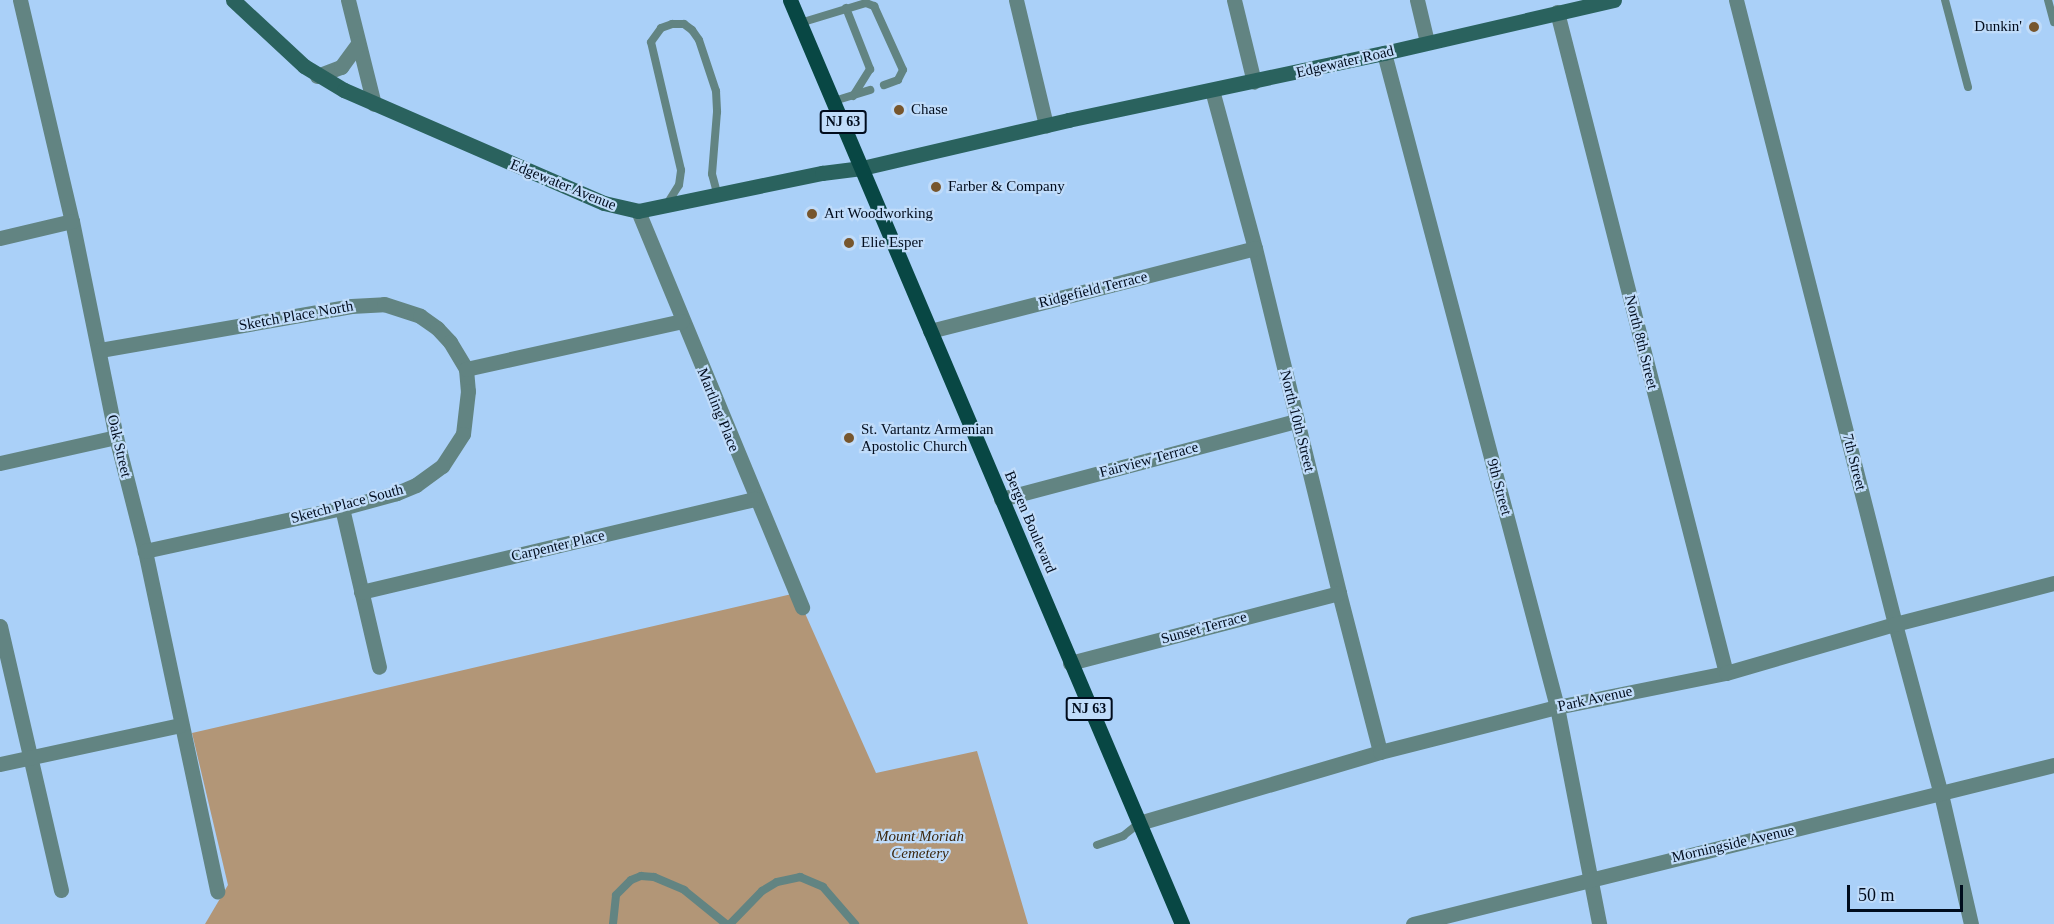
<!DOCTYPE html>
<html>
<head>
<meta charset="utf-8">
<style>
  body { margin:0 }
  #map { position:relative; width:2054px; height:924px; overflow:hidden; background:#aad0f8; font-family:Georgia,serif }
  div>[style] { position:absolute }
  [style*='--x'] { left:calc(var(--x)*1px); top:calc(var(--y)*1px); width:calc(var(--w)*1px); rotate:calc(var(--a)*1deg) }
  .green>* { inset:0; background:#b29677 }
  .lane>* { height:8px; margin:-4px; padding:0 4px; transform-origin:4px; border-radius:4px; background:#628482 }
  .street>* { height:15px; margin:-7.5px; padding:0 7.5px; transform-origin:7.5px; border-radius:7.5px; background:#628482 }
  .secondary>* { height:15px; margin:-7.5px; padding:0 7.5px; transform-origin:7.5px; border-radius:7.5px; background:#2a625e }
  .primary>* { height:15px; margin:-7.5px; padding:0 7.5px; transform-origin:7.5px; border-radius:7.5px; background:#084744 }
  .dots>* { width:16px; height:16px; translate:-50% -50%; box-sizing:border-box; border:3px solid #c0dcfa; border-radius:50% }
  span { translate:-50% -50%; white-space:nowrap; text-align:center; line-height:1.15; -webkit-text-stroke:4.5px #c0dcfa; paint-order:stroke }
  .shield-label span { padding:2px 4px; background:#c0dcfa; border:2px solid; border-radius:4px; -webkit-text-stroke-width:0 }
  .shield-label { font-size:14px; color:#000c1d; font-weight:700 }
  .poi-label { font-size:15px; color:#000c1d }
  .right { translate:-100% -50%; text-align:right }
  .left { translate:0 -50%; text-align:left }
  .street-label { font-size:15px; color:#000c1d }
  .park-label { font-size:15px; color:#3a260d; font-style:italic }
  .scale { position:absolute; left:1847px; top:885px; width:116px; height:27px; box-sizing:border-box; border:3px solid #000c1d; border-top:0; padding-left:8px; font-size:18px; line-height:21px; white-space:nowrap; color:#000c1d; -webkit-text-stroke:4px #c0dcfa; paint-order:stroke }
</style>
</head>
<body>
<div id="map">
  <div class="green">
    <div style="clip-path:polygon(796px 593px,876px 773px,977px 751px,1028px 924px,205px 924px,228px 885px,192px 733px)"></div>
  </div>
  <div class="lane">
    <div style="--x:1945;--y:0;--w:90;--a:75.2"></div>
    <div style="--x:2048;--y:0;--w:23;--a:75"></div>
    <div style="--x:846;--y:8;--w:66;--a:68.5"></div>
    <div style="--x:870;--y:69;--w:32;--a:122"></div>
    <div style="--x:800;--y:23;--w:69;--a:-16.9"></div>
    <div style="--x:866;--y:3;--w:9;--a:21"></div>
    <div style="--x:874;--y:6;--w:70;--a:65.6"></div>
    <div style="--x:903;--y:70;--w:11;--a:117"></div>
    <div style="--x:898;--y:80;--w:15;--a:160"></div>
    <div style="--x:834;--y:101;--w:38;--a:-17"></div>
    <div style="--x:667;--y:204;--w:22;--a:-58"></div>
    <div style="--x:679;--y:185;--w:15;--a:-82"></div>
    <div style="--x:681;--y:170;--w:131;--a:-103.2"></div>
    <div style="--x:651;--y:42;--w:17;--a:-54"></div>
    <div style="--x:661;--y:28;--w:12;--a:-20"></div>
    <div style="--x:672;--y:24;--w:12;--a:0"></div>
    <div style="--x:684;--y:24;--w:10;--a:37"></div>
    <div style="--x:692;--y:30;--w:12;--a:55"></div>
    <div style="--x:699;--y:40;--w:54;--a:71.6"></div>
    <div style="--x:716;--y:91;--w:21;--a:87"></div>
    <div style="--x:717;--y:112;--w:62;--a:94.6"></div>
    <div style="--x:712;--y:174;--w:23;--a:75"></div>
    <div style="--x:1097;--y:845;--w:28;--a:-19"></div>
    <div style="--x:1123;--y:836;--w:21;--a:-39"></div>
    <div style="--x:613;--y:924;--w:29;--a:-84"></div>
    <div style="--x:616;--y:895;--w:21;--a:-45"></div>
    <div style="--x:631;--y:880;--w:11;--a:-22"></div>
    <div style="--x:641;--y:876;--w:13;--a:4"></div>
    <div style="--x:654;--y:877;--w:33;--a:23"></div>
    <div style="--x:684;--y:890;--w:54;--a:39"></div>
    <div style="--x:730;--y:924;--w:46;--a:-45.9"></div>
    <div style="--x:762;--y:891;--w:17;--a:-31"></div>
    <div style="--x:777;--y:882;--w:24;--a:-12"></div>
    <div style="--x:800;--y:877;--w:25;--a:23"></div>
    <div style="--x:823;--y:887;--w:49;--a:49.1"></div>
  </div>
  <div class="street">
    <div style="--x:20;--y:0;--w:227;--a:76.8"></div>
    <div style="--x:72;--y:221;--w:220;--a:78.5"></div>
    <div style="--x:116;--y:437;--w:118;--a:75.7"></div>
    <div style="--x:145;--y:551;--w:348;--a:78"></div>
    <div style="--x:348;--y:0;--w:107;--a:76"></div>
    <div style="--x:1016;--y:0;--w:129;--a:76.5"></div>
    <div style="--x:1234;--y:0;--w:84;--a:76.3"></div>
    <div style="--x:1417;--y:0;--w:43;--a:76.6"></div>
    <div style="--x:1736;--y:0;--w:644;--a:75.7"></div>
    <div style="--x:1895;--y:624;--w:176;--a:74.9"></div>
    <div style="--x:1941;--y:794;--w:133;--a:77"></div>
    <div style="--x:1557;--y:12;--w:682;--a:75.66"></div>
    <div style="--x:1384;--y:53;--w:676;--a:75.18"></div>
    <div style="--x:1557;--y:707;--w:221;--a:79"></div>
    <div style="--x:317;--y:76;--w:26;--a:-21"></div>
    <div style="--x:341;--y:67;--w:29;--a:-54"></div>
    <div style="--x:1212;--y:90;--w:164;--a:74.8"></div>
    <div style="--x:1255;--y:248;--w:355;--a:76.3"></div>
    <div style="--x:1339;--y:593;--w:164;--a:75.5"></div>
    <div style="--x:638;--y:211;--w:429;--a:67.5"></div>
    <div style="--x:0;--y:238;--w:74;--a:-13.3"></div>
    <div style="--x:930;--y:331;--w:335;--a:-14.3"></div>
    <div style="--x:100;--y:350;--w:255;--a:-9.9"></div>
    <div style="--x:351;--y:306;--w:33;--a:-3"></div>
    <div style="--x:384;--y:304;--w:38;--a:18"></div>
    <div style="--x:420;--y:316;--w:21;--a:35"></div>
    <div style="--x:437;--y:328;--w:19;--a:47"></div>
    <div style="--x:450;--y:342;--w:31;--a:59"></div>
    <div style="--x:466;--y:369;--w:22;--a:85"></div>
    <div style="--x:468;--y:391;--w:43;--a:96.6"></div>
    <div style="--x:463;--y:434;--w:38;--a:123"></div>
    <div style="--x:442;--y:466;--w:32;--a:144"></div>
    <div style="--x:416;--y:485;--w:21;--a:157"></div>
    <div style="--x:397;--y:493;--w:57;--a:164.7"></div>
    <div style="--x:342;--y:508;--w:202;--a:167.7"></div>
    <div style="--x:466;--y:369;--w:221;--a:-12.5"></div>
    <div style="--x:0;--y:463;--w:119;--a:-12.6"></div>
    <div style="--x:1001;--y:499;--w:306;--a:-14.8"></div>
    <div style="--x:342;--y:508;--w:163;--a:76.9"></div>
    <div style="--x:361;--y:592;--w:405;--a:-13.3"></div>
    <div style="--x:0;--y:626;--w:271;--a:77"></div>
    <div style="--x:1070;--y:663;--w:278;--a:-14.6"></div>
    <div style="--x:0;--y:764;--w:184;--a:-12.2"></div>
    <div style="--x:1139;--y:823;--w:251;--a:-16.4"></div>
    <div style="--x:1380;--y:752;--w:183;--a:-14.3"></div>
    <div style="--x:1557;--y:707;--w:172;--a:-11.4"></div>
    <div style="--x:1726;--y:673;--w:176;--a:-16.2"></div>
    <div style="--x:1895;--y:624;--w:164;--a:-14.5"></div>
    <div style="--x:1413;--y:924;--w:660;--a:-13.93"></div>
  </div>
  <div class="secondary">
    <div style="--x:233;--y:0;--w:97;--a:42.9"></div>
    <div style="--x:304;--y:66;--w:47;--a:31"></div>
    <div style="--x:344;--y:90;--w:283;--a:23.5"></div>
    <div style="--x:604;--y:203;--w:35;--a:13"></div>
    <div style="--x:638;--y:211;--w:188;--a:-11.7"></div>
    <div style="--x:822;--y:173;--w:40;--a:-7.1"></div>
    <div style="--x:862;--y:168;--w:212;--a:-13.1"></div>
    <div style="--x:1068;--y:120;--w:323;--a:-12"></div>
    <div style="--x:1384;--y:53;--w:236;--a:-13"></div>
  </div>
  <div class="primary">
    <div style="--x:790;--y:0;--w:1004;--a:67.01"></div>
  </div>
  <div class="dots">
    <div style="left:2034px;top:27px;background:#77562d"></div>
    <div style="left:899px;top:110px;background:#77562d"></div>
    <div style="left:936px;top:187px;background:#77562d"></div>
    <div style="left:812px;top:214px;background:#77562d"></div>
    <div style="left:849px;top:243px;background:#77562d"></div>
    <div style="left:849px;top:438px;background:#77562d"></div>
  </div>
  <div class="shield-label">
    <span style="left:843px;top:122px">NJ 63</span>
    <span style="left:1089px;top:709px">NJ 63</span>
  </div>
  <div class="poi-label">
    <span class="right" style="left:2022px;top:27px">Dunkin'</span>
    <span class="left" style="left:911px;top:110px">Chase</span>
    <span class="left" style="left:948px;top:187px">Farber &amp; Company</span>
    <span class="left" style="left:824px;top:214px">Art Woodworking</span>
    <span class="left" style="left:861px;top:243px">Elie Esper</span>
    <span class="left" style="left:861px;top:438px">St. Vartantz Armenian<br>Apostolic Church</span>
  </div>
  <div class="street-label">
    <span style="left:1345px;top:62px;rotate:-13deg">Edgewater Road</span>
    <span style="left:563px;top:185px;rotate:22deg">Edgewater Avenue</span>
    <span style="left:1093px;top:290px;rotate:-14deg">Ridgefield Terrace</span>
    <span style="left:296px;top:316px;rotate:-10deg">Sketch Place North</span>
    <span style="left:1641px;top:342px;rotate:76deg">North 8th Street</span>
    <span style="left:718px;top:410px;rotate:68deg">Martling Place</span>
    <span style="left:1297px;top:421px;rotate:76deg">North 10th Street</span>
    <span style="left:119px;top:446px;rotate:77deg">Oak Street</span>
    <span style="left:1149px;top:460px;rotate:-15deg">Fairview Terrace</span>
    <span style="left:1854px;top:462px;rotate:76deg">7th Street</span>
    <span style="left:1499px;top:487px;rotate:75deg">9th Street</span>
    <span style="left:347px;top:504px;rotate:-15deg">Sketch Place South</span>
    <span style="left:1030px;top:522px;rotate:67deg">Bergen Boulevard</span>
    <span style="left:558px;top:546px;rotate:-13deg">Carpenter Place</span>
    <span style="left:1204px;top:628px;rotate:-15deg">Sunset Terrace</span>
    <span style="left:1595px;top:699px;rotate:-12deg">Park Avenue</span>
    <span style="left:1733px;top:844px;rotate:-13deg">Morningside Avenue</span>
  </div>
  <div class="park-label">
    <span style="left:920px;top:845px">Mount Moriah<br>Cemetery</span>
  </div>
  <div class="scale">50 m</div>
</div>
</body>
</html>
